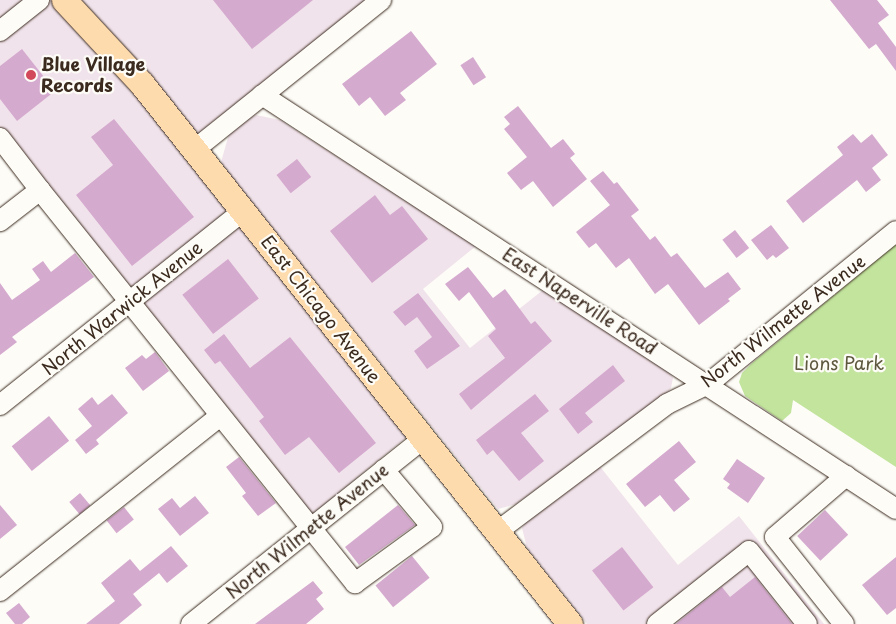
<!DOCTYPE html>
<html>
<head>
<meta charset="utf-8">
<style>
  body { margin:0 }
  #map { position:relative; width:896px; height:624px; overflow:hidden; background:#fdfcf7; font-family:"Playpen Sans",sans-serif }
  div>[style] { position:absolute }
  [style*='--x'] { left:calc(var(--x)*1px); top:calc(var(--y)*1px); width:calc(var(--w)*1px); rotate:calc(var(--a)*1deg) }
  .built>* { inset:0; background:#f1e3eb }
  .green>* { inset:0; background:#c2e49d }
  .building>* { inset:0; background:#d5aacf; transform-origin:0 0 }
  .roads { filter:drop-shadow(0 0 1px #3b2a1e) drop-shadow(0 0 1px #3b2a1e) }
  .minor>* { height:20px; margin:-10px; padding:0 10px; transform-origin:10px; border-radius:10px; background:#fdfcf7 }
  .major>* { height:25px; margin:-12.5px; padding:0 12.5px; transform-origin:12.5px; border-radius:12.5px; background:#fedbac }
  .dots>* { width:14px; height:14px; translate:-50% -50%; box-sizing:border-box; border:2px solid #fdfcf7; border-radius:50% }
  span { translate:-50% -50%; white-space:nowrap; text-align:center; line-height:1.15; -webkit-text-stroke:4.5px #fdfcf7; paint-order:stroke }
  .poi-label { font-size:18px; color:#3b2a1e; font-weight:700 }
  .left { translate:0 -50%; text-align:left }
  .street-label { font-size:18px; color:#3b2a1e }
  .park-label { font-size:18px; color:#5d583e }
</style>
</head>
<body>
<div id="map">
  <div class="built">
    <div style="clip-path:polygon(0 0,52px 0,137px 92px,409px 435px,309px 517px,0 128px)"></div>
    <div style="clip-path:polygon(79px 0,367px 0,198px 134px,142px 67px)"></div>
    <div style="clip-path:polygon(256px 115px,280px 120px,476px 246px,423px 289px,470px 348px,543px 290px,667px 368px,673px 378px,671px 388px,665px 396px,516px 504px,498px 509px,228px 173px,221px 162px,229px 134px,248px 118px)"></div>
    <div style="clip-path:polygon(598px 464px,678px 565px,739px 516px,824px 624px,587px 624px,527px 548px,522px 528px,527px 520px)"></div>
  </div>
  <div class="green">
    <div style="clip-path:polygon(896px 244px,896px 467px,793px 400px,791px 413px,782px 421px,745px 396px,739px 382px,742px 373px,752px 363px)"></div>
  </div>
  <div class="building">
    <div style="clip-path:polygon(213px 0,313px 0,252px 49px)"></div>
    <div style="clip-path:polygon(830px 0,877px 0,889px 15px,878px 23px,896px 47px,896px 71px,876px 44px,869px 49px)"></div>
    <div style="clip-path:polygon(411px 31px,437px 64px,400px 93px,406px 100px,385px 116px,370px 97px,359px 106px,342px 84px)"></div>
    <div style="clip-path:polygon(22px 49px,55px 91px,17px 121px,0 99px,0 66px)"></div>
    <div style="left:473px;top:57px;width:24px;height:15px;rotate:57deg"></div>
    <div style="clip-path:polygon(518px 106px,551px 148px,563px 139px,575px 154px,570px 158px,587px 179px,553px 207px,533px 181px,521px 190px,507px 173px,527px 157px,504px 129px,510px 124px,504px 117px)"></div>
    <div style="clip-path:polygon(114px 119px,194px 217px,132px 266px,76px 195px,113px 165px,91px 137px)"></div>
    <div style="clip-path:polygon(853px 134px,861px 143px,872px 134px,888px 155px,872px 168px,881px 180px,866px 192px,857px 180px,803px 223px,786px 201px,843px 155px,837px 147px)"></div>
    <div style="left:297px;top:159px;width:23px;height:26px;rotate:52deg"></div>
    <div style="clip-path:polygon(603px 171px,614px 184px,617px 182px,639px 210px,631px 216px,650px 240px,655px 236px,671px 257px,677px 253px,705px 288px,728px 272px,741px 289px,728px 299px,730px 301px,699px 325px,668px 284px,655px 294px,629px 258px,616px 268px,596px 243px,589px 248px,576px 232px,610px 205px,590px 181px)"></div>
    <div style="clip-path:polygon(375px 195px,390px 215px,402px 206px,428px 239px,372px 283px,330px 231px)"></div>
    <div style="clip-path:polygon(771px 225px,789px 248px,776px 258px,773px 255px,767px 260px,751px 240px)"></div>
    <div style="left:735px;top:230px;width:23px;height:16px;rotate:52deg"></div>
    <div style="clip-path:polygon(75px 253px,94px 277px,12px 337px,17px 342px,0 355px,0 283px,12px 300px,40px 280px,32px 269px,43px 261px,51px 272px)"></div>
    <div style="left:228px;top:259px;width:50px;height:58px;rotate:52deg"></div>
    <div style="clip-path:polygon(468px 267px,493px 298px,505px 289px,531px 324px,535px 321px,552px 341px,471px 410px,459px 394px,505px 358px,488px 336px,496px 329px,469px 292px,459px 301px,445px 284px)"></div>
    <div style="clip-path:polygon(418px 293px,460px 346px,427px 369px,414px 351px,432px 337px,417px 317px,405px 326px,393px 312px)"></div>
    <div style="clip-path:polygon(224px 334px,250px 368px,290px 337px,376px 443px,339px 473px,309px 437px,285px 455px,259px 421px,264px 417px,220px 361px,215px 364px,204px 350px)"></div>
    <div style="clip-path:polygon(155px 352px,169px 371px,143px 391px,125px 368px,142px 355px,146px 359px)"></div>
    <div style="clip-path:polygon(613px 365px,625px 381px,585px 413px,593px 422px,578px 434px,559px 409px)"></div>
    <div style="clip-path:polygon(112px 394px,128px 413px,96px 440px,99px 444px,86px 454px,75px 440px,92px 426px,78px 409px,92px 397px,98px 405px)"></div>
    <div style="clip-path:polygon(535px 394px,549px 411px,521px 433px,544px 461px,519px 481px,493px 450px,487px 455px,476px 440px)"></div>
    <div style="left:49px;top:416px;width:32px;height:48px;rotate:51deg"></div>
    <div style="clip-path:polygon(679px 441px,696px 462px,674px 480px,690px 499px,674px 512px,660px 495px,645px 507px,626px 484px)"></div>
    <div style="clip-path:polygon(239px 457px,276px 503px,258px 516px,242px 496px,246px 493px,226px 467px)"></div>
    <div style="clip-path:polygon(737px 459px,765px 478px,748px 503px,727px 488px,730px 484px,723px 479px)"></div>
    <div style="left:80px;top:493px;width:16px;height:14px;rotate:50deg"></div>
    <div style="clip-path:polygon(195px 496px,209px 513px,180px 536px,158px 509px,172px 498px,180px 508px)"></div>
    <div style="clip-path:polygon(0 505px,17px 525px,0 539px)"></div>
    <div style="clip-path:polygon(398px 505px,415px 525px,359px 565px,345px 547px)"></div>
    <div style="left:124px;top:507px;width:16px;height:22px;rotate:52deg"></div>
    <div style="left:825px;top:510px;width:34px;height:38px;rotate:47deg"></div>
    <div style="clip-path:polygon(171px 546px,188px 566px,167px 583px,159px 573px,133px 594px,142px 605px,119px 624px,86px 624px,115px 601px,101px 583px,130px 559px,140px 571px)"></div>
    <div style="left:622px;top:547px;width:51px;height:38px;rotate:52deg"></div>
    <div style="left:412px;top:556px;width:28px;height:47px;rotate:51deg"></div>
    <div style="clip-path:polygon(896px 557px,896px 608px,887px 615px,862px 585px)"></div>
    <div style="clip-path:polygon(755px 577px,792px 624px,676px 624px,722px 587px,730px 597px)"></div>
    <div style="clip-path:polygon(313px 581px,323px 593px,316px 599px,324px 609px,306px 624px,255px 624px)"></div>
    <div style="clip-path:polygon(19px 603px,30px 617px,22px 624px,15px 624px,6px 613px)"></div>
  </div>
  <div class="roads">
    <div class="minor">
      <div style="--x:0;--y:31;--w:50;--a:-38.5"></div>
      <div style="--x:262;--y:95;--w:757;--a:33.14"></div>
      <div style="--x:0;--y:138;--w:66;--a:52.4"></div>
      <div style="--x:40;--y:190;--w:51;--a:142.2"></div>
      <div style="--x:194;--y:150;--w:240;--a:-38.7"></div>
      <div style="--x:40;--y:190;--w:504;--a:51.29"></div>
      <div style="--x:355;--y:583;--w:95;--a:-36"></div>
      <div style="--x:432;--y:527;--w:75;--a:-130.1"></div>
      <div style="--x:0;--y:405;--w:311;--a:-38.6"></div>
      <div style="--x:498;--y:531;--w:211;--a:-36.9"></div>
      <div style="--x:667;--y:404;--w:46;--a:-26"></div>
      <div style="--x:708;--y:384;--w:242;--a:-39.1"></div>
      <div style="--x:0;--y:591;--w:281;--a:-38.5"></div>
      <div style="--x:191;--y:624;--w:298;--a:-38.6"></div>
      <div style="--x:657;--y:624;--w:117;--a:-38.4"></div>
      <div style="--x:749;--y:551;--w:93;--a:51.5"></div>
      <div style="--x:844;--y:624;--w:111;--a:-128.4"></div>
      <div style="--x:775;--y:537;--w:94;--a:-40.7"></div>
    </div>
    <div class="major">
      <div style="--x:64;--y:0;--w:115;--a:47.1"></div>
      <div style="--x:142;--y:84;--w:689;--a:51.6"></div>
    </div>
  </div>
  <div class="dots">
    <div style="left:31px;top:75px;background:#d1495b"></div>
  </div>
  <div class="poi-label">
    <span class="left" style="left:41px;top:75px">Blue Village<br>Records</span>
  </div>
  <div class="street-label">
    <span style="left:580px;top:301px;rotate:33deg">East Naperville Road</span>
    <span style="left:122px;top:308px;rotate:-39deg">North Warwick Avenue</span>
    <span style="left:321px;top:309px;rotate:52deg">East Chicago Avenue</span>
    <span style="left:783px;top:321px;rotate:-38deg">North Wilmette Avenue</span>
    <span style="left:307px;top:531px;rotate:-39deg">North Wilmette Avenue</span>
  </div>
  <div class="park-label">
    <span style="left:839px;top:363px">Lions Park</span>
  </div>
</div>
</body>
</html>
